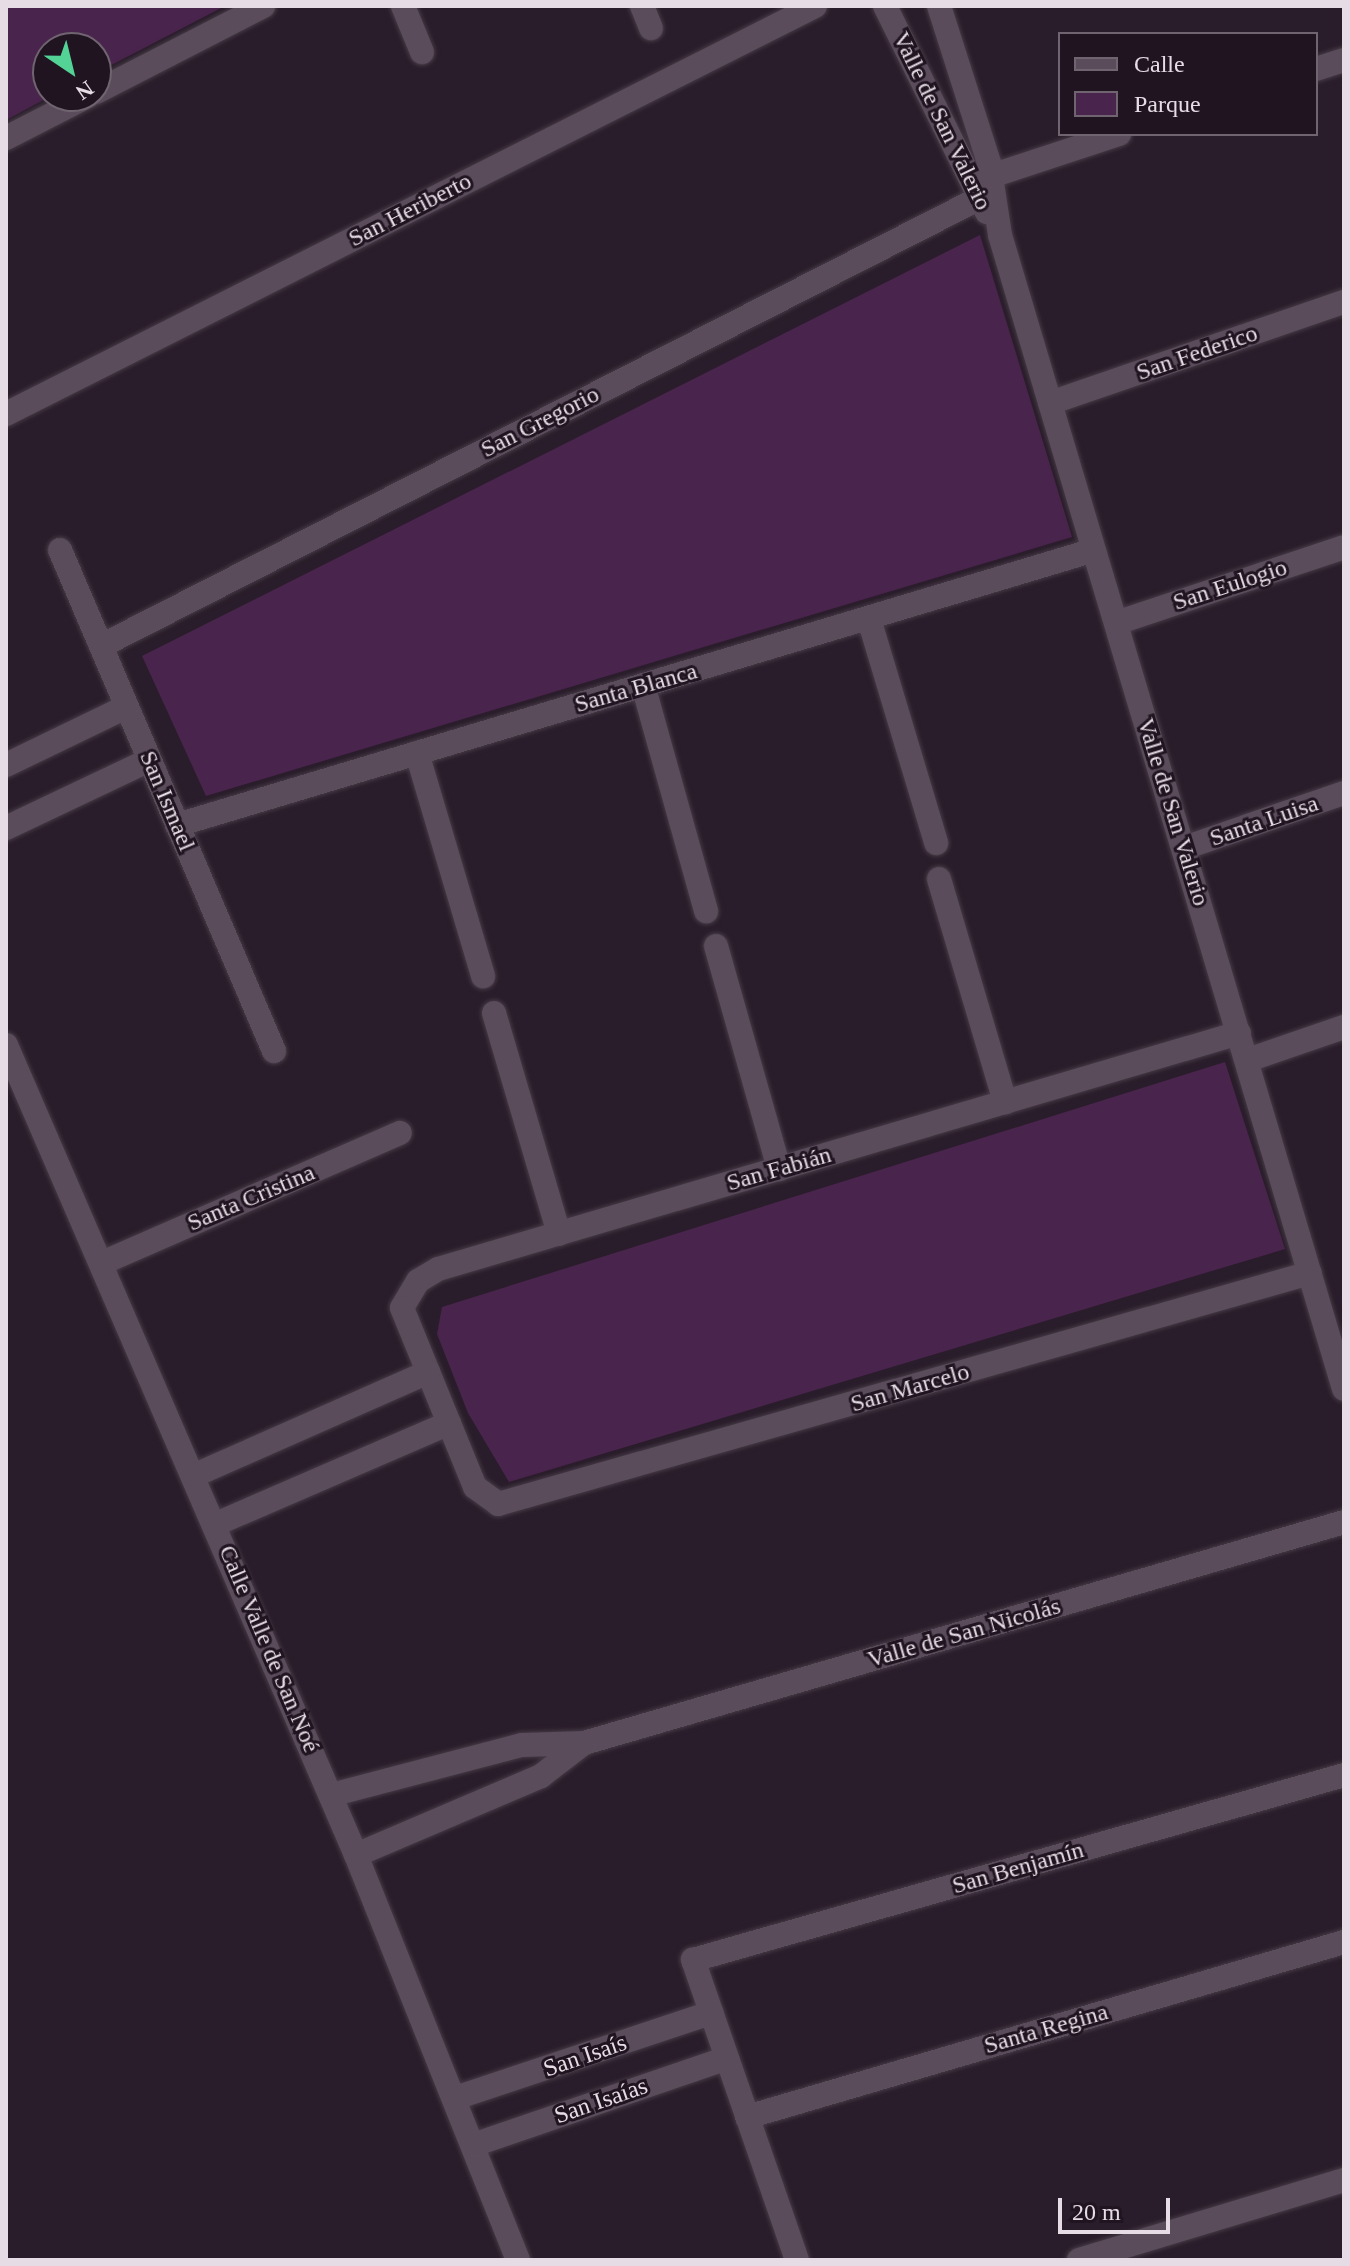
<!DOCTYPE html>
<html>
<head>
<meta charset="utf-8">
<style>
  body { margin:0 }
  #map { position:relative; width:1350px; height:2266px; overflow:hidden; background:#2a1d2b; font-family:Georgia,serif }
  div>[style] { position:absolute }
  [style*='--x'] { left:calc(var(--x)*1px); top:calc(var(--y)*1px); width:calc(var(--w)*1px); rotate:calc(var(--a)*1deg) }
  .green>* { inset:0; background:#49244c }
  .roads { filter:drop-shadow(0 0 2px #453a45) drop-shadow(0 0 2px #453a45) }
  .minor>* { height:24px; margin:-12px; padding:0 12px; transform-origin:12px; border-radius:12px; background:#5b4c5c }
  span { translate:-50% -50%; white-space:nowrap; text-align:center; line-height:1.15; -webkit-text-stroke:6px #201421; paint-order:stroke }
  .street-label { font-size:24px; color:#e5dce5 }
  .frame { position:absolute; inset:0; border:8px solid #e5dce5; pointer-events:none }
  .legend { position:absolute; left:1058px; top:32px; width:260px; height:104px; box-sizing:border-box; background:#201421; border:2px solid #6f646f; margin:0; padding:10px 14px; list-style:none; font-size:24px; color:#e5dce5 }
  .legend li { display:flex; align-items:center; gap:16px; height:40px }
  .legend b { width:40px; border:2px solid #6f646f }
  .north { position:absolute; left:32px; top:32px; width:80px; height:80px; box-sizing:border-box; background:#201421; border:2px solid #6f646f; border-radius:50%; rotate:145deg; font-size:22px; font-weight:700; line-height:32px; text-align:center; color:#e5dce5 }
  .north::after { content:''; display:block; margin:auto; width:28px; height:36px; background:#53d396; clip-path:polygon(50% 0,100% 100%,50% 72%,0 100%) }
  .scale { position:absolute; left:1058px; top:2198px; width:112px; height:36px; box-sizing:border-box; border:4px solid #e5dce5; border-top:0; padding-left:10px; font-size:24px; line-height:28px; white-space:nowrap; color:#e5dce5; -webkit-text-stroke:6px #201421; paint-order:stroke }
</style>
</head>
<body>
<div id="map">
  <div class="green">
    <div style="clip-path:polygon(6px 6px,225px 6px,96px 73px,96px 48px,48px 48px,51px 96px,6px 120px)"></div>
    <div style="clip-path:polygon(980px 235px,1072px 537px,206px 796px,142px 656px)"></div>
    <div style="clip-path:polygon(1225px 1062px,1285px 1249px,509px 1482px,468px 1413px,437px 1334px,442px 1307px)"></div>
  </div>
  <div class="roads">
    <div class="minor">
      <div style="--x:403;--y:6;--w:50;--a:67.6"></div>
      <div style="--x:642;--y:6;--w:24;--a:68"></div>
      <div style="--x:885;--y:6;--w:230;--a:63.7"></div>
      <div style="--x:939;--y:6;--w:165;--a:72.3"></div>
      <div style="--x:989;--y:163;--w:73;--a:81.3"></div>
      <div style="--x:1000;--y:235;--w:1204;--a:73.4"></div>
      <div style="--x:1316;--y:69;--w:29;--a:-18"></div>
      <div style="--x:96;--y:92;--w:188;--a:-27.2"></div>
      <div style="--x:6;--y:138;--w:92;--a:-27.1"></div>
      <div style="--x:991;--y:176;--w:135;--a:-18.2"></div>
      <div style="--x:1050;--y:403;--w:311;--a:-19"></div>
      <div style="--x:6;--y:414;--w:906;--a:-26.76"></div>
      <div style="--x:60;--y:550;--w:545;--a:66.87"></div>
      <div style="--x:869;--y:619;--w:234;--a:73.3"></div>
      <div style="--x:1116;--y:623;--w:240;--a:-18.4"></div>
      <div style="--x:101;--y:646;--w:987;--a:-27.01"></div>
      <div style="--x:643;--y:685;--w:235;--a:74.4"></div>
      <div style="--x:417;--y:753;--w:233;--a:73.5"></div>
      <div style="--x:6;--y:765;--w:133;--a:-25.8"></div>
      <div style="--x:177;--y:825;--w:957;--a:-16.69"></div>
      <div style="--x:6;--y:828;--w:158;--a:-25.4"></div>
      <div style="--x:1184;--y:848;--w:169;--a:-19"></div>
      <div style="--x:939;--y:879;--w:233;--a:73.5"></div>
      <div style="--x:716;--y:946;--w:232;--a:74.2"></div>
      <div style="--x:494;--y:1013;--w:230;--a:73.6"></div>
      <div style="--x:1239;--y:1033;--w:835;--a:163.58"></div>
      <div style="--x:438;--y:1269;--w:23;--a:149"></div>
      <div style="--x:418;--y:1281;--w:31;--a:121"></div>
      <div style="--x:402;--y:1308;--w:193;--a:67.8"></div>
      <div style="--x:475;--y:1487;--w:29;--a:36"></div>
      <div style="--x:498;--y:1504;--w:844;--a:-15.88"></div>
      <div style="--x:6;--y:1045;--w:882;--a:66.63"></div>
      <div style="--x:356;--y:1855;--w:436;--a:68.2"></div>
      <div style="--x:1248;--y:1060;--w:102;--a:-19"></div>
      <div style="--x:102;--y:1263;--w:325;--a:-23.6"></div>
      <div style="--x:195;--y:1475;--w:255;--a:-23.8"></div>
      <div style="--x:216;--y:1524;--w:254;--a:-23.4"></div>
      <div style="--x:331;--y:1795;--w:197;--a:-14.7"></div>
      <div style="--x:522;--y:1745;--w:62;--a:-1.8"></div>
      <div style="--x:584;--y:1743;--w:791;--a:-16.21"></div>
      <div style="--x:356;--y:1855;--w:201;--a:-23.1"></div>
      <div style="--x:541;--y:1776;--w:54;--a:-37.5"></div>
      <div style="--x:458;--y:2097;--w:267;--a:-18.4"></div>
      <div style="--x:747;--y:2117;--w:622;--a:-16.34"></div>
      <div style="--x:476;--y:2144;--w:265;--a:-18.9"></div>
      <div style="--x:797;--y:2260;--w:318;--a:-109.1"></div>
      <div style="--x:693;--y:1960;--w:677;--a:-15.86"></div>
      <div style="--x:1079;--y:2260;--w:277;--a:-16.8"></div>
    </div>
  </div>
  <div class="street-label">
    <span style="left:942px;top:121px;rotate:64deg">Valle de San Valerio</span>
    <span style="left:410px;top:210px;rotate:-27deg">San Heriberto</span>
    <span style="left:1197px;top:353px;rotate:-19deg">San Federico</span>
    <span style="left:540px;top:422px;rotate:-27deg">San Gregorio</span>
    <span style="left:1230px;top:585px;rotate:-18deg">San Eulogio</span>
    <span style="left:636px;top:688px;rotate:-16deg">Santa Blanca</span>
    <span style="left:167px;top:801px;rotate:67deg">San Ismael</span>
    <span style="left:1173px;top:812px;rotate:73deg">Valle de San Valerio</span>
    <span style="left:1264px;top:821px;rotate:-19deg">Santa Luisa</span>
    <span style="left:779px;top:1169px;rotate:-16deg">San Fabián</span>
    <span style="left:251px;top:1198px;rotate:-23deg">Santa Cristina</span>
    <span style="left:910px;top:1388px;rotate:-16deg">San Marcelo</span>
    <span style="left:964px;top:1633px;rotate:-16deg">Valle de San Nicolás</span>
    <span style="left:269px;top:1649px;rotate:67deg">Calle Valle de San Noé</span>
    <span style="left:1018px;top:1868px;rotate:-16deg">San Benjamín</span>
    <span style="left:1046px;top:2029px;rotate:-16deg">Santa Regina</span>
    <span style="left:585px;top:2056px;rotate:-19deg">San Isaís</span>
    <span style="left:601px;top:2101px;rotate:-19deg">San Isaías</span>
  </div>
  <div class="frame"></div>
  <ul class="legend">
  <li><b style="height:10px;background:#5b4c5c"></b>Calle</li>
  <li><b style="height:22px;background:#49244c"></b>Parque</li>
  </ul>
  <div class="north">N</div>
  <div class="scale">20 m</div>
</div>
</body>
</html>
